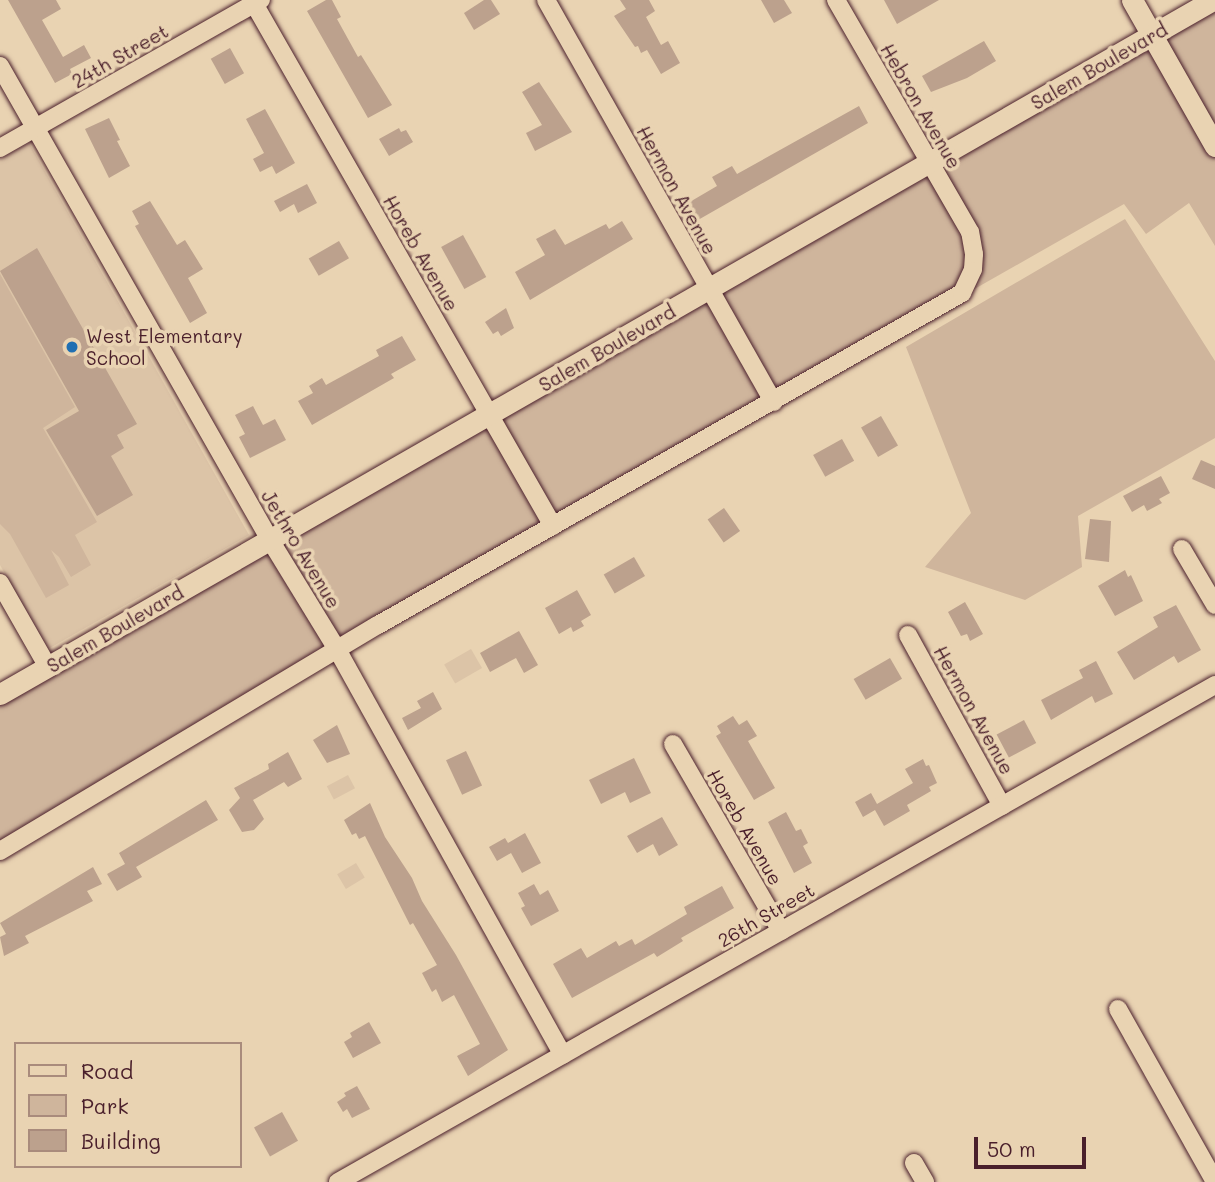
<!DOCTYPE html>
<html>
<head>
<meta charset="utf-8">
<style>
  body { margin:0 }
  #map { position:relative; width:1215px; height:1182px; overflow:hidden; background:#e9d3b2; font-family:Mali,sans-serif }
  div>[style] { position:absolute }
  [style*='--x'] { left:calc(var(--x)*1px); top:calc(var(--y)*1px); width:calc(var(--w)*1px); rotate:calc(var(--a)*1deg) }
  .built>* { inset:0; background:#dcc4a7; transform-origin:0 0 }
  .green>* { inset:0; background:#cfb59c }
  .building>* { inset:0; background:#bca18d; transform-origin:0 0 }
  .roads { filter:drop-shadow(0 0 2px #4a1f2b) drop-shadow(0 0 2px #4a1f2b) }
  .minor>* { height:18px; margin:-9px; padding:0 9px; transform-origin:9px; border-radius:9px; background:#e9d3b2 }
  .tertiary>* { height:21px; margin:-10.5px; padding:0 10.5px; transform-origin:10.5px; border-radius:10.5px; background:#e9d3b2 }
  .dots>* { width:19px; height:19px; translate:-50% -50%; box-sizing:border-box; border:4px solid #e9d3b2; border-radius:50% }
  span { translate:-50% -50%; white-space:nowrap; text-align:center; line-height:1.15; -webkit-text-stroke:7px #e9d3b2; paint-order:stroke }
  .street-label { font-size:19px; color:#4a1f2b }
  .poi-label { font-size:19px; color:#4a1f2b }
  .left { translate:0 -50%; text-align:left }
  .legend { position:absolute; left:14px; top:1042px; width:228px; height:126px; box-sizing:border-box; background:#e9d3b2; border:2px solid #a98b7c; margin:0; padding:9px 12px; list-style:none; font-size:21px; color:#4a1f2b }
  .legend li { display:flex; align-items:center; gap:14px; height:35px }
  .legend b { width:35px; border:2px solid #a98b7c }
  .scale { position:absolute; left:974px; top:1137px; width:112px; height:32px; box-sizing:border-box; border:4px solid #4a1f2b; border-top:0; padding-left:9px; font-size:21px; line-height:24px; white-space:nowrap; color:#4a1f2b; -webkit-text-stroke:5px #e9d3b2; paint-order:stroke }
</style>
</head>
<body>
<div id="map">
  <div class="built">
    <div style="clip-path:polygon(29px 143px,249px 535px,48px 649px,0 565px,0 159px)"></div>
    <div style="left:471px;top:649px;width:22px;height:31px;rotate:60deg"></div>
    <div style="left:348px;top:775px;width:15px;height:24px;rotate:62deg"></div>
    <div style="left:356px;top:863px;width:17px;height:22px;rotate:59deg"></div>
  </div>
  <div class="green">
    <div style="clip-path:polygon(1215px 0,1215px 246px,1189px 203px,1146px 234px,1124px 204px,338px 651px,0 851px,0 695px)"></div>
    <div style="clip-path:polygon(1125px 219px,1215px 361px,1215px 438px,1078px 516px,1082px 567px,1025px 600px,925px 567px,971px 513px,906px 347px)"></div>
    <div style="clip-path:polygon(0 274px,75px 407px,43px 428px,97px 522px,75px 535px,91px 565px,71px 577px,59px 557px,51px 550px,69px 585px,46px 598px,10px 534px,0 524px)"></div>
  </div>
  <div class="building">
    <div style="clip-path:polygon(8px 0,56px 0,61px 9px,42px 20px,63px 57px,84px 45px,91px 58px,70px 69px,72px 74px,55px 83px)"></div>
    <div style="clip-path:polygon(326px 0,332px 0,341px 17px,337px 19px,358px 57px,361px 55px,392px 105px,368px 118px,307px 11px)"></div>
    <div style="clip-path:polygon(484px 0,491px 0,500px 14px,474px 30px,464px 13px)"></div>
    <div style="clip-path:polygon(620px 0,649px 0,655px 11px,646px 17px,661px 45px,668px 41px,680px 63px,661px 74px,647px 50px,641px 53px,638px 46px,635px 47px,614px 16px,626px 9px)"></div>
    <div style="clip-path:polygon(761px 0,784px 0,792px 13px,774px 23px)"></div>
    <div style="clip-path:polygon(884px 0,939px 0,897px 24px)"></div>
    <div style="clip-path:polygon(984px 41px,996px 61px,967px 78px,931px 92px,922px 76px)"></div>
    <div style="left:230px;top:48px;width:29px;height:22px;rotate:61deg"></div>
    <div style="clip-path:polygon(539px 82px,572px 132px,535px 151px,526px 133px,542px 125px,522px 92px)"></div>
    <div style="clip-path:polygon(859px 106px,868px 123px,698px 220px,688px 203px,717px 186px,712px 177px,732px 166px,737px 174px)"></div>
    <div style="clip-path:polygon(265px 109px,295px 163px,276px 174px,272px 166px,260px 172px,253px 159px,264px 153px,246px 119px)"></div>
    <div style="clip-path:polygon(109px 118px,120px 140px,117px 141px,130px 166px,109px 178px,85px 129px)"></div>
    <div style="clip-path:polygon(399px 128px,401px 132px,406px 130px,413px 142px,389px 156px,379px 139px)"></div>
    <div style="clip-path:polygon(307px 184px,317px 203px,298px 213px,294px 204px,280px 212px,274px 201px)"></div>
    <div style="clip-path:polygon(150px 201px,177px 245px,185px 240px,203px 269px,188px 278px,207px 313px,190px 323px,135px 226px,139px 224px,132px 211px)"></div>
    <div style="clip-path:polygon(622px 221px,633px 239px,530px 300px,515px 272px,545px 255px,536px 239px,555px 229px,565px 245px,606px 224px,609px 229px)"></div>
    <div style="left:463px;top:235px;width:48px;height:25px;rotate:61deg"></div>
    <div style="left:339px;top:241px;width:20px;height:35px;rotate:60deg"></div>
    <div style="clip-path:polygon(37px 248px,137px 424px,117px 435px,124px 448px,111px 456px,133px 495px,97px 516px,46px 430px,79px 411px,0 271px)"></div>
    <div style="clip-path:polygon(506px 308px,514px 328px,501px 336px,498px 331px,493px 334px,485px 322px)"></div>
    <div style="clip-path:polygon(402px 336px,416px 360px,391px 374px,394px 378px,312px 425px,298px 401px,313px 393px,309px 386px,322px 378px,326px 385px,379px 356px,376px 350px)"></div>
    <div style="clip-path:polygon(253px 406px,263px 425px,275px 419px,286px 440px,250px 458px,239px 437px,245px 434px,235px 415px)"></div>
    <div style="left:881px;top:416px;width:34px;height:23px;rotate:60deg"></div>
    <div style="left:842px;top:439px;width:25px;height:33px;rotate:61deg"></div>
    <div style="clip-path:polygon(1201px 460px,1215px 466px,1215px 489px,1192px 479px)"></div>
    <div style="clip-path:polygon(1161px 476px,1170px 493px,1159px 499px,1162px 503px,1147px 511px,1144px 505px,1132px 512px,1123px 496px)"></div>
    <div style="left:724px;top:508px;width:28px;height:20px;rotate:55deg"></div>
    <div style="clip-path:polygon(1090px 519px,1111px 521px,1109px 562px,1085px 559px)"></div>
    <div style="left:634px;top:557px;width:22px;height:35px;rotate:60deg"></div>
    <div style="clip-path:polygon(1125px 570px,1128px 577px,1131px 575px,1143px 601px,1115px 616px,1098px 586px)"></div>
    <div style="clip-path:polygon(577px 590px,591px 615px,581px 621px,584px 626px,573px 632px,571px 627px,559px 634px,545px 608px)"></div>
    <div style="clip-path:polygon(965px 602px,983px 634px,970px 641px,967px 634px,961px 636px,948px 612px)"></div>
    <div style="clip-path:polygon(1176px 605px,1201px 650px,1178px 663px,1174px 656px,1134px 680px,1117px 652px,1158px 627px,1153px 617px)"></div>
    <div style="clip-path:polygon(519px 631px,538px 665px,524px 673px,516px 658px,490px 672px,480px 653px)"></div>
    <div style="left:890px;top:658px;width:24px;height:42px;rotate:60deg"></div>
    <div style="clip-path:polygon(1096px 661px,1113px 694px,1095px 703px,1092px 696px,1051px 720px,1041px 700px,1083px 678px,1079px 670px)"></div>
    <div style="clip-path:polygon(433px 692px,442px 709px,408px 730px,402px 718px,421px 708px,417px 701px)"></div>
    <div style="clip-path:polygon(733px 716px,739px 725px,747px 720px,757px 736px,748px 741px,775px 788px,754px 800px,716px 736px,721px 733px,717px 726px)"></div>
    <div style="left:1024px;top:720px;width:26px;height:31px;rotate:62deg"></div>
    <div style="clip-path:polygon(337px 725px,350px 754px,327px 763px,313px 740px)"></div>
    <div style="left:466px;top:751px;width:38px;height:22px;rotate:65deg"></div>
    <div style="clip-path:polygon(288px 752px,302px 779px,288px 787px,284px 782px,253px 800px,264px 819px,254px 830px,242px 832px,229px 810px,240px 798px,234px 788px,269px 769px,268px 764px)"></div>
    <div style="clip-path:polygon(634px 758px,651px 793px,630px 803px,625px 792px,601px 804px,589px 780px)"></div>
    <div style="clip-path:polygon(923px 759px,926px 766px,929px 765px,937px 783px,929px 787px,931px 791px,907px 805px,910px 811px,884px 826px,875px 810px,863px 817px,855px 802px,871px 793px,877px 804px,913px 783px,905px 769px)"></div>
    <div style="clip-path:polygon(206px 800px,218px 820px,136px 867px,142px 877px,117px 891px,107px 874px,125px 864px,119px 853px)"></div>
    <div style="clip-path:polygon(370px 803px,385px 837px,412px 878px,422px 901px,456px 955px,508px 1050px,468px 1076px,457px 1056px,480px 1044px,454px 995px,442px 1002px,436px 989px,432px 992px,422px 973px,437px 965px,413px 923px,410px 925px,365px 836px,359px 839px,356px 833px,352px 835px,344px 820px)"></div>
    <div style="clip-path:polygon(786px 812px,796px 831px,801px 829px,808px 843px,803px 846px,812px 863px,794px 873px,768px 822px)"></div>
    <div style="clip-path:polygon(662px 817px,678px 845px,659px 856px,653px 844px,637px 853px,627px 836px)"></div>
    <div style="clip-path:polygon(525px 833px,541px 863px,522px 873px,511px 853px,497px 861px,489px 847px,505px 838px,508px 843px)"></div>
    <div style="clip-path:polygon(93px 867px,102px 884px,87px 891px,93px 901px,25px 936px,29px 943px,4px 956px,0 937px,6px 934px,0 923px)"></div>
    <div style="clip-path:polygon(534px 884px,540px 895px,548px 890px,559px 911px,531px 926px,521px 908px,525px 906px,518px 893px)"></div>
    <div style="clip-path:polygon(722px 886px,734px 908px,681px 938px,683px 941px,657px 957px,654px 953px,572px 998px,553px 964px,581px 948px,587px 958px,616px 941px,619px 946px,632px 939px,635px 945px,687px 914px,684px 907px)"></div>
    <div style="clip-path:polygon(369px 1022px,381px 1043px,353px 1058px,344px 1042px,352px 1037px,350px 1033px)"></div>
    <div style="clip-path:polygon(357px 1086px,370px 1109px,352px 1118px,347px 1109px,343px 1112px,337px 1102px,346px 1096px,344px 1093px)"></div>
    <div style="left:282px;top:1112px;width:33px;height:32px;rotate:61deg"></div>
  </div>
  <div class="roads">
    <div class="minor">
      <div style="--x:252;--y:0;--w:606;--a:60.22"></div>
      <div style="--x:546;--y:0;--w:462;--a:60.5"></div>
      <div style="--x:0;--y:66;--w:546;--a:60.33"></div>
      <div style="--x:270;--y:540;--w:130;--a:58.5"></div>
      <div style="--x:338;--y:651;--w:462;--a:60.9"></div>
      <div style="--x:0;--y:148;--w:300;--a:-29.6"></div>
      <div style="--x:1182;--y:549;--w:65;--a:59.5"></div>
      <div style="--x:0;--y:583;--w:97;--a:60.3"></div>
      <div style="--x:908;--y:635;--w:195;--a:61.2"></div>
      <div style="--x:673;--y:744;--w:216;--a:60"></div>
      <div style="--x:0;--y:851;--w:440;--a:-30.9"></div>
      <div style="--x:378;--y:625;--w:672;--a:-29.62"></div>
      <div style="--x:962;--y:293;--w:26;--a:-65"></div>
      <div style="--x:973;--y:269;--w:15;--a:-86"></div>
      <div style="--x:974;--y:254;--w:22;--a:-100"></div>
      <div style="--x:970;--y:232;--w:268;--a:-120"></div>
      <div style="--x:1118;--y:1009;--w:198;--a:60.7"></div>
      <div style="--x:914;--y:1163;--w:22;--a:60"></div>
      <div style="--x:338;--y:1182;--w:1008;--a:-29.54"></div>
    </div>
    <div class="tertiary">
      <div style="--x:1132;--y:0;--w:168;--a:60.4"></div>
      <div style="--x:0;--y:694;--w:1397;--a:-29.78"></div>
    </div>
  </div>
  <div class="dots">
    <div style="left:72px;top:347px;background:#1f6fb2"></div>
  </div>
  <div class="street-label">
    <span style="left:120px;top:56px;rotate:-30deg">24th Street</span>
    <span style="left:1099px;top:66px;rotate:-30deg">Salem Boulevard</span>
    <span style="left:921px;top:106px;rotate:60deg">Hebron Avenue</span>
    <span style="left:677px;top:190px;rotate:61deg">Hermon Avenue</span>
    <span style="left:421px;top:253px;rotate:60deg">Horeb Avenue</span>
    <span style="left:607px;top:348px;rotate:-30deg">Salem Boulevard</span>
    <span style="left:301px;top:549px;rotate:59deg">Jethro Avenue</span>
    <span style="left:115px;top:629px;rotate:-30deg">Salem Boulevard</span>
    <span style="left:974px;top:710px;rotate:61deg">Hermon Avenue</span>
    <span style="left:745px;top:827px;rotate:60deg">Horeb Avenue</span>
    <span style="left:766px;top:915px;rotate:-30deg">26th Street</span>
  </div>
  <div class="poi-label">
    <span class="left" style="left:86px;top:347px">West Elementary<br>School</span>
  </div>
  <ul class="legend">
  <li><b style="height:9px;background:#e9d3b2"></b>Road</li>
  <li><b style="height:19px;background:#cfb59c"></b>Park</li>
  <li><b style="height:19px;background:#bca18d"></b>Building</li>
  </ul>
  <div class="scale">50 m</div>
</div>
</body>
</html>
